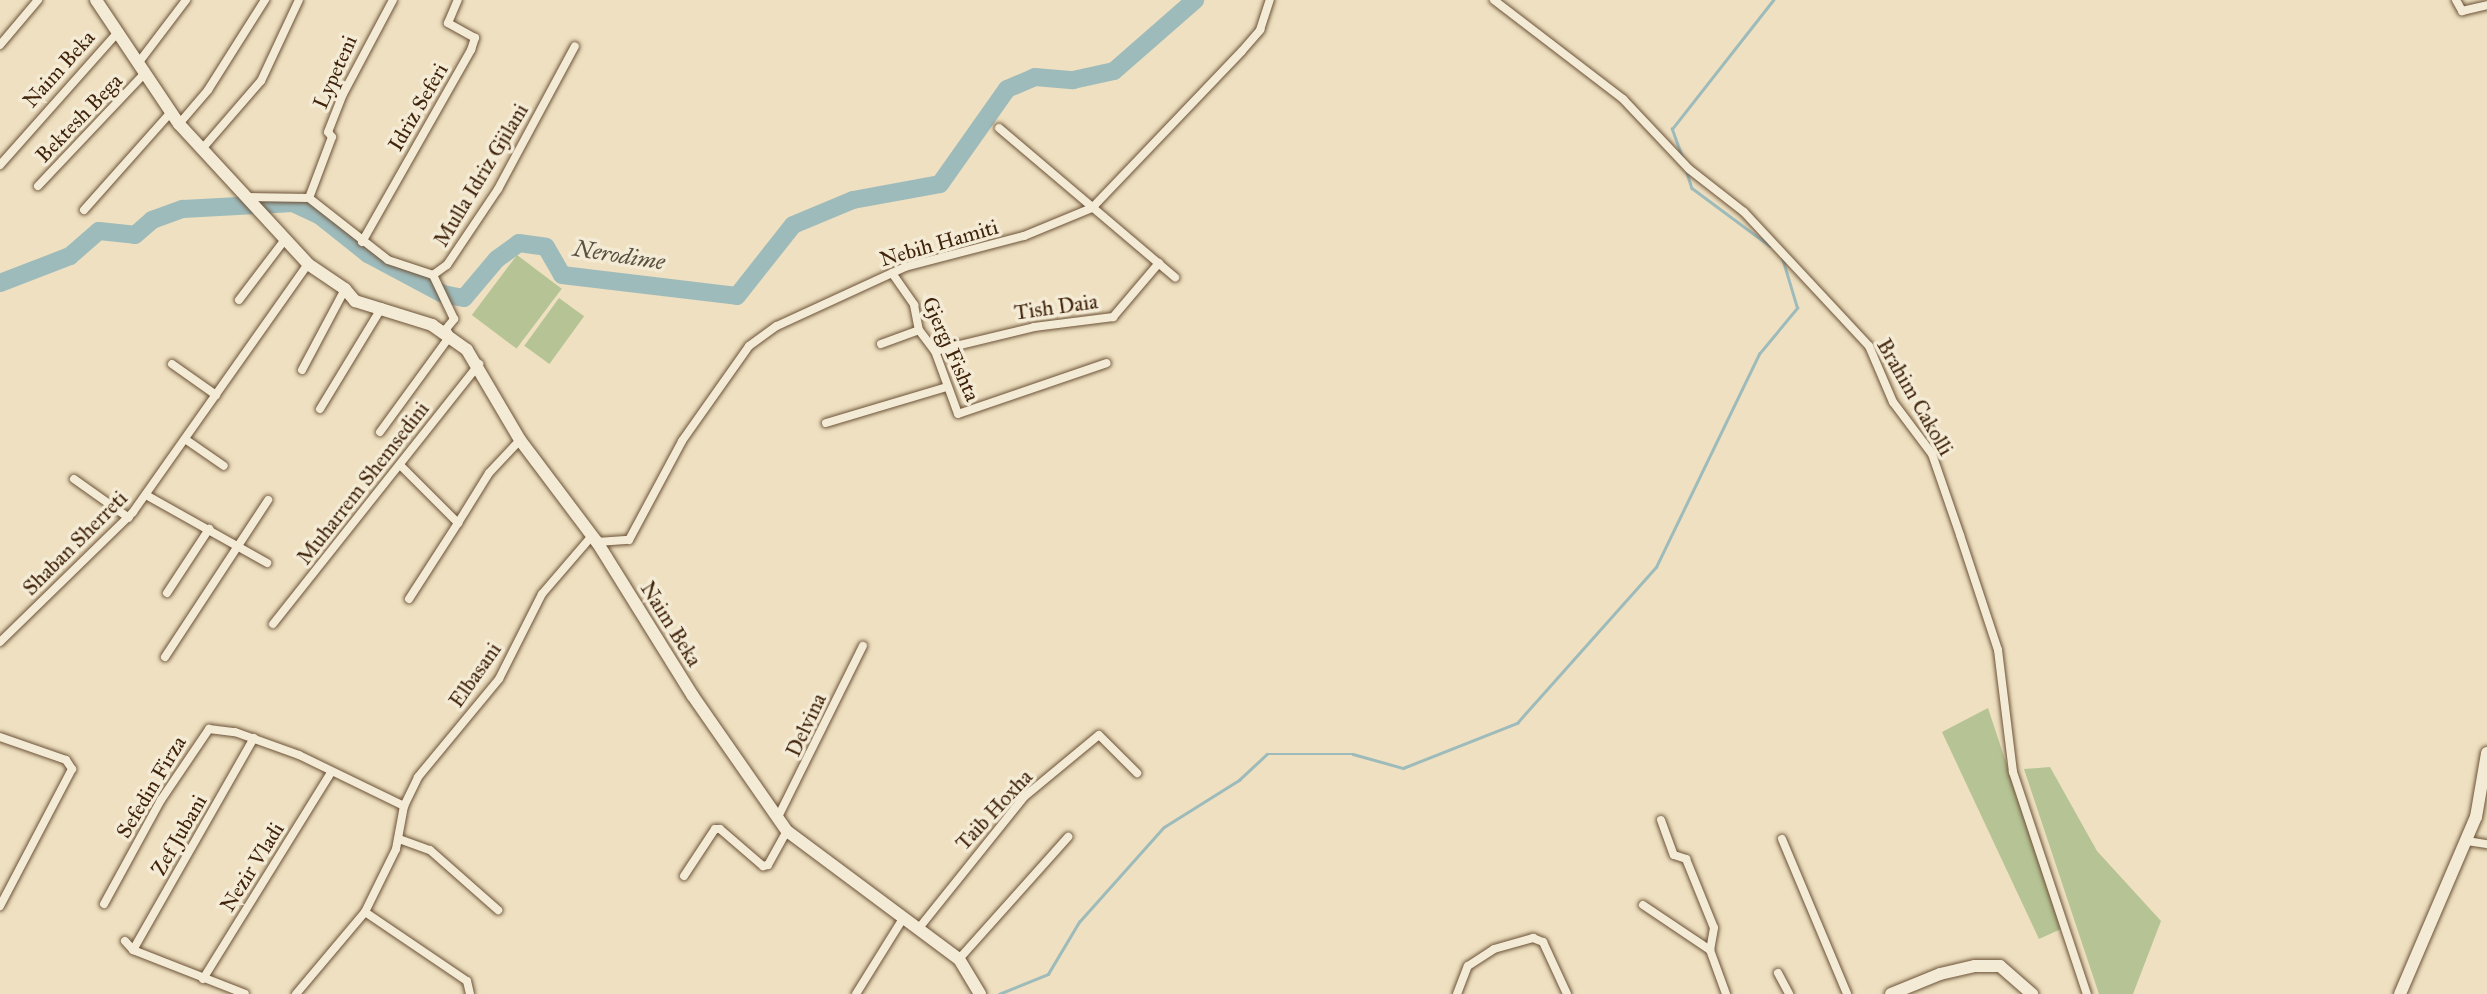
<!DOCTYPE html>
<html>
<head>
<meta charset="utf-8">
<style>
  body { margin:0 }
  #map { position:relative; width:2487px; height:994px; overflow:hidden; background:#eee0c0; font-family:"IM FELL Great Primer",serif }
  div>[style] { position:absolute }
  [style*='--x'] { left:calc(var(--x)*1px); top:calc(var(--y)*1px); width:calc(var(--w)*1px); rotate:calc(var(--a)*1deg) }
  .green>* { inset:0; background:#b6c394; transform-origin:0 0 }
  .stream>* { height:2.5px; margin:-1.25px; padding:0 1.25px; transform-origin:1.25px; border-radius:1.25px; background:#9ebbbc }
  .river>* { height:18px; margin:-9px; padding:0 9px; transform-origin:9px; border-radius:9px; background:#9ebbbc }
  .roads { filter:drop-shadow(0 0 2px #6c5238) drop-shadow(0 0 2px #6c5238) }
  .street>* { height:8px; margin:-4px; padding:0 4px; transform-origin:4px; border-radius:4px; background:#f4ebd6 }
  .secondary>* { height:12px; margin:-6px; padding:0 6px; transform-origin:6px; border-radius:6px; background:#f4ebd6 }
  span { translate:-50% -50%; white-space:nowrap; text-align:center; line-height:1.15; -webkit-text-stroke:7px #f4ebd6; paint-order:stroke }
  .street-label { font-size:21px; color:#40230b }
  .water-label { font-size:23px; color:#5c5140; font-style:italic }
</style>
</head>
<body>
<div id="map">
  <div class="green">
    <div style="left:517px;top:255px;width:56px;height:75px;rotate:37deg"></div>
    <div style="left:559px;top:298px;width:31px;height:59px;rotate:36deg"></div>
    <div style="clip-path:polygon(1988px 708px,2061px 929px,2039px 939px,1942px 732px)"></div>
    <div style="clip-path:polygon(2050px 767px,2097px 851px,2161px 921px,2133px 994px,2099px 994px,2024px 769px)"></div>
  </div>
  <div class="stream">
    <div style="--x:1682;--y:157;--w:30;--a:-110"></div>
    <div style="--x:1672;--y:129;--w:164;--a:-51.9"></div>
    <div style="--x:1686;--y:170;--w:19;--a:72"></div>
    <div style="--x:1692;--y:188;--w:97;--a:36.6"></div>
    <div style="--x:999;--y:994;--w:53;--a:-22.2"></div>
    <div style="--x:1048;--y:974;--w:61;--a:-59.2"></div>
    <div style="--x:1079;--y:922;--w:127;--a:-48.2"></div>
    <div style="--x:1164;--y:827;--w:89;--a:-32.1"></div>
    <div style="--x:1239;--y:780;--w:38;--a:-43"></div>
    <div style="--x:1267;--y:754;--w:86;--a:0"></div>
    <div style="--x:1353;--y:754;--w:52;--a:15.6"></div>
    <div style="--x:1403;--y:768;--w:123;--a:-21.5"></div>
    <div style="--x:1517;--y:723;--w:209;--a:-48.3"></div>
    <div style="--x:1656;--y:567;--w:237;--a:-64.2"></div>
    <div style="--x:1759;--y:354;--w:60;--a:-50.4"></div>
    <div style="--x:1797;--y:308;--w:52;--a:-106.7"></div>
  </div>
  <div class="river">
    <div style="--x:0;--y:283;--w:75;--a:-21.1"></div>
    <div style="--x:70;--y:256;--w:38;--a:-41"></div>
    <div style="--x:99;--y:231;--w:36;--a:6"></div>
    <div style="--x:135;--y:235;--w:23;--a:-41"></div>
    <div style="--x:152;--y:220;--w:33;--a:-20"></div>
    <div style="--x:183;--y:209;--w:110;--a:-3.1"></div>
    <div style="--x:293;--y:203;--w:29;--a:25"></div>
    <div style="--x:319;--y:215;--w:63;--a:38.5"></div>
    <div style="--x:368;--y:254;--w:85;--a:28.1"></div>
    <div style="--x:443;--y:294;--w:21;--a:11"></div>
    <div style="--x:464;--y:298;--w:51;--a:-49.8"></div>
    <div style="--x:497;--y:259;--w:27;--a:-36"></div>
    <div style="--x:519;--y:243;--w:27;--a:8"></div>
    <div style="--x:546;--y:247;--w:32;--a:60"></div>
    <div style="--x:562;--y:275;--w:176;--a:6.8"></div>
    <div style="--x:737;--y:296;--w:90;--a:-51.7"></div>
    <div style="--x:793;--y:225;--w:65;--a:-22.6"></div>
    <div style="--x:853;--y:200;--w:88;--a:-10.4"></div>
    <div style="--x:940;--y:184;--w:116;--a:-54.8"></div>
    <div style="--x:1007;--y:89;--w:30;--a:-23"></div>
    <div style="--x:1035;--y:77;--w:38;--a:5"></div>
    <div style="--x:1073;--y:80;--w:42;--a:-12.4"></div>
    <div style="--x:1114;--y:71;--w:108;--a:-41.2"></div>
  </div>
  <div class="roads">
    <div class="street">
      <div style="--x:1494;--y:0;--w:163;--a:37.5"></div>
      <div style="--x:1623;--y:99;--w:96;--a:46.7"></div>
      <div style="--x:1689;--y:169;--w:70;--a:38"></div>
      <div style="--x:1744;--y:212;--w:183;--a:47"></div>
      <div style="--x:1869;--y:346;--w:61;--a:66.8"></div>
      <div style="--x:1893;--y:402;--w:65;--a:53.1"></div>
      <div style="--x:1932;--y:454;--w:86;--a:70.9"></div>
      <div style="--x:1960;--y:535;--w:121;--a:71.7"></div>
      <div style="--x:1998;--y:650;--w:123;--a:83"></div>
      <div style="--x:2013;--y:772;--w:234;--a:71.6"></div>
      <div style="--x:2456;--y:0;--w:13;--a:61"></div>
      <div style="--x:2462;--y:11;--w:26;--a:-13"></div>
      <div style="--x:0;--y:45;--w:59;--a:-49.8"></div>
      <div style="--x:139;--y:62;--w:78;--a:-52.8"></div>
      <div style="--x:179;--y:124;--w:45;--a:-49.5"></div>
      <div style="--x:208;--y:90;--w:107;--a:-57.7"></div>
      <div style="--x:999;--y:128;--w:231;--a:40.3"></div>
      <div style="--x:202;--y:149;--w:90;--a:-49.1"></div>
      <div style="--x:261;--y:81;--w:89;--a:-64.9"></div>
      <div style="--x:0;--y:165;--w:179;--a:-48.4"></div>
      <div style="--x:38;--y:186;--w:156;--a:-46.6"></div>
      <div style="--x:246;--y:197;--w:63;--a:0.9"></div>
      <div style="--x:309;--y:198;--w:100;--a:38.1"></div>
      <div style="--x:388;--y:260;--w:47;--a:18.4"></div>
      <div style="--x:433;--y:275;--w:17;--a:-36"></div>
      <div style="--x:447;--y:265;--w:92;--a:-56.1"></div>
      <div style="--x:498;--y:189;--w:162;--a:-61.7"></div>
      <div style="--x:309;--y:198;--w:65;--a:-69.3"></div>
      <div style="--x:332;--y:137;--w:6;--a:-129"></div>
      <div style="--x:328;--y:132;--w:41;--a:-68.5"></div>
      <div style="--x:343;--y:94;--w:106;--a:-62"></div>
      <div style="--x:84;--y:210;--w:131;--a:-48.4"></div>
      <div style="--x:362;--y:242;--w:221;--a:-60.4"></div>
      <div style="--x:471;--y:50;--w:13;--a:-72"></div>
      <div style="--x:475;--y:38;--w:31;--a:-151"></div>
      <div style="--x:448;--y:23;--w:25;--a:-67"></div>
      <div style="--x:892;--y:273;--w:39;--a:55"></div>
      <div style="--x:914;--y:305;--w:25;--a:79"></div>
      <div style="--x:919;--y:330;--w:26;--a:53"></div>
      <div style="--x:935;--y:351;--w:67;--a:69.9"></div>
      <div style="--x:958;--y:414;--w:157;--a:-18.9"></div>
      <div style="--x:239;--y:300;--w:78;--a:-52.8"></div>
      <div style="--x:881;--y:344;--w:40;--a:-20.2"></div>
      <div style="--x:935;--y:351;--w:102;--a:-13.6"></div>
      <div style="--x:1034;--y:327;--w:80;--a:-7.2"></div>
      <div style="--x:1113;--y:317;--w:71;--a:-49.6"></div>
      <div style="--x:172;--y:364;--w:54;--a:35.2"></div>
      <div style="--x:302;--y:370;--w:92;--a:-62"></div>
      <div style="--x:320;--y:409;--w:119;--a:-58.7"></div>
      <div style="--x:826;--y:423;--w:126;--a:-16.6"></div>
      <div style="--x:380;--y:432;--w:119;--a:-53.9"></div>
      <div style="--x:450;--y:336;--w:8;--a:-120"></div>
      <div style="--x:446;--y:329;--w:13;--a:-51"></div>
      <div style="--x:454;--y:319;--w:49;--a:-115.5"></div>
      <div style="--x:185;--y:439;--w:47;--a:34.7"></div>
      <div style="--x:401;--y:466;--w:81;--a:45"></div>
      <div style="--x:458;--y:523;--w:59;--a:-58.2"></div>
      <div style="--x:489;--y:473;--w:45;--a:-46.8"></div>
      <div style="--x:74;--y:479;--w:67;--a:35.3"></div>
      <div style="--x:146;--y:495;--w:139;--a:29.3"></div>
      <div style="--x:597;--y:542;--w:32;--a:-4"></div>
      <div style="--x:629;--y:540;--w:112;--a:-61.8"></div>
      <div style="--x:682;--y:441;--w:116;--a:-54.8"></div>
      <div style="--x:749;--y:346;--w:34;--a:-36"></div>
      <div style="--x:777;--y:326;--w:141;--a:-24.7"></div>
      <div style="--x:905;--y:267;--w:123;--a:-14.6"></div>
      <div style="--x:1024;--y:236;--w:74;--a:-22.4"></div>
      <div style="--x:1092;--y:208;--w:217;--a:-46.3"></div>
      <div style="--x:1242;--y:51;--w:28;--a:-49"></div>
      <div style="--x:1260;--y:30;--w:32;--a:-72"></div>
      <div style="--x:167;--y:593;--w:77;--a:-56.7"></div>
      <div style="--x:409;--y:599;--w:90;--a:-57.2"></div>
      <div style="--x:273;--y:624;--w:332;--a:-51.6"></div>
      <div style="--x:0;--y:642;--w:186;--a:-44.3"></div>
      <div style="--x:133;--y:512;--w:304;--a:-54.8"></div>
      <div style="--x:165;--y:657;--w:188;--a:-56.7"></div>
      <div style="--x:0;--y:737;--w:70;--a:19.2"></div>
      <div style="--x:66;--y:760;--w:11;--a:56"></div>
      <div style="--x:72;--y:769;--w:155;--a:117.7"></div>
      <div style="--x:778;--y:817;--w:191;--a:-63.6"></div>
      <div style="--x:1661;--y:820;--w:37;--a:70"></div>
      <div style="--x:1674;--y:855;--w:13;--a:18"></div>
      <div style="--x:1686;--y:859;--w:74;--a:67.9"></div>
      <div style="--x:1714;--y:928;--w:22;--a:100"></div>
      <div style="--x:1710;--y:950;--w:47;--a:70"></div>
      <div style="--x:399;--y:839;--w:33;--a:20"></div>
      <div style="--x:430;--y:850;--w:91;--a:41.4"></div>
      <div style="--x:1782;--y:839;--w:168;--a:67.2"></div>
      <div style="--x:2467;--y:841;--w:20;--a:9"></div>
      <div style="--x:684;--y:876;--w:56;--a:-56.6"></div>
      <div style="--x:715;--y:829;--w:5;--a:0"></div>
      <div style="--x:720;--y:829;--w:57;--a:40.7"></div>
      <div style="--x:763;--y:866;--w:5;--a:-11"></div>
      <div style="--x:768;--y:865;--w:39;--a:-61"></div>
      <div style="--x:104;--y:904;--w:119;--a:-61.3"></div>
      <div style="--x:161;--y:800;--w:86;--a:-55.9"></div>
      <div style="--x:209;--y:729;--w:26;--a:7"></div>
      <div style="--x:235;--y:732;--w:68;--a:19.8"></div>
      <div style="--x:299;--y:755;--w:117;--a:25.9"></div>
      <div style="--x:1643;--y:905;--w:81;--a:33.9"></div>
      <div style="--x:365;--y:912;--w:123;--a:34.1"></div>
      <div style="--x:467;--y:981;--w:13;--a:77"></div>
      <div style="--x:919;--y:928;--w:168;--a:-51.3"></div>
      <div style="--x:1024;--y:797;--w:97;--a:-39.6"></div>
      <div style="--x:1099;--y:735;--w:54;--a:45"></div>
      <div style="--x:125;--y:941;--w:12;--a:48"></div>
      <div style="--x:133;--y:950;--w:120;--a:21.4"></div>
      <div style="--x:133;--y:950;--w:244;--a:-60.3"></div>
      <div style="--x:959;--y:959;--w:164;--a:-48.2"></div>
      <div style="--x:1778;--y:973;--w:24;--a:62"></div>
      <div style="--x:203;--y:979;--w:241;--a:-58.2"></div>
      <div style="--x:296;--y:994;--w:107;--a:-49.9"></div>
      <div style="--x:365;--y:912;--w:70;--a:-63.8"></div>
      <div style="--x:396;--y:849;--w:44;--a:-79.5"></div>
      <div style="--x:404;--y:806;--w:32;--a:-64"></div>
      <div style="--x:418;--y:777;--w:127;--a:-50.4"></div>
      <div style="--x:499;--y:679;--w:95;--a:-63.2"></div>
      <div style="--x:542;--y:594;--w:75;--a:-49.3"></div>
      <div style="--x:856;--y:994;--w:91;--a:-58.1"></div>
      <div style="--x:1457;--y:994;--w:30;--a:-69"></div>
      <div style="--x:1468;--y:966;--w:31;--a:-33"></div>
      <div style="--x:1494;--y:949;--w:41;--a:-15.8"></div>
      <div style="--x:1533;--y:938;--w:11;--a:22"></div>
      <div style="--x:1543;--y:942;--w:57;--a:65.2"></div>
    </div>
    <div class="secondary">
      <div style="--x:96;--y:0;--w:149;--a:56.2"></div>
      <div style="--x:179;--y:124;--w:190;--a:47.3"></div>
      <div style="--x:308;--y:264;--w:45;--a:34"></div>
      <div style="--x:345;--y:289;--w:16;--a:50"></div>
      <div style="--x:355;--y:301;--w:81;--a:17.3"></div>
      <div style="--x:432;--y:325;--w:43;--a:35.5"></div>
      <div style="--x:467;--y:350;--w:104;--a:59.5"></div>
      <div style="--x:520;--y:440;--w:128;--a:53"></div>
      <div style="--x:597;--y:542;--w:181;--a:58.1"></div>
      <div style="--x:693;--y:696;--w:165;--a:55.2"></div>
      <div style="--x:787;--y:831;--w:214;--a:36.7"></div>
      <div style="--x:959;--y:959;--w:41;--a:59"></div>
      <div style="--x:1891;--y:994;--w:53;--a:-22.2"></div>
      <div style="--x:1940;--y:974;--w:36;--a:-13"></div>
      <div style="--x:1975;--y:966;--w:25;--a:0"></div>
      <div style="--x:2000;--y:966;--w:43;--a:41.2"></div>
      <div style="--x:2400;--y:994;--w:193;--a:-66.8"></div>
      <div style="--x:2476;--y:817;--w:65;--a:-80.2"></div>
    </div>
  </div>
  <div class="street-label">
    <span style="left:59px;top:69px;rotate:-48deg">Naim Beka</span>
    <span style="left:335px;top:72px;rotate:-66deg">Lypeteni</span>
    <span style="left:418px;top:107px;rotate:-60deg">Idriz Seferi</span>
    <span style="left:79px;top:118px;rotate:-46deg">Bektesh Bega</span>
    <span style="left:481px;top:175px;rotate:-59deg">Mulla Idriz Gjilani</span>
    <span style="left:939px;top:243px;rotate:-16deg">Nebih Hamiti</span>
    <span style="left:1056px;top:307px;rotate:-8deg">Tish Daia</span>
    <span style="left:951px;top:349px;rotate:66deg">Gjergj Fishta</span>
    <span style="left:1915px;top:397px;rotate:60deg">Brahim Cakolli</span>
    <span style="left:363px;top:483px;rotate:-52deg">Muharrem Shemsedini</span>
    <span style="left:75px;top:543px;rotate:-45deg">Shaban Sherreti</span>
    <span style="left:671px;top:624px;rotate:58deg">Naim Beka</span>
    <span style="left:475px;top:675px;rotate:-55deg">Elbasani</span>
    <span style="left:806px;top:725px;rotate:-65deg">Delvina</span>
    <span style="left:151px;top:787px;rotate:-59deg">Sefedin Firza</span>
    <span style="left:994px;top:810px;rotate:-47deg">Taib Hoxha</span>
    <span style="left:179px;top:835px;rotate:-60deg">Zef Jubani</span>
    <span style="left:252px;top:867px;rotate:-58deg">Nezir Vladi</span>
  </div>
  <div class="water-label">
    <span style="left:619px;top:255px;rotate:9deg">Nerodime</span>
  </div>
</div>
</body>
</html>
